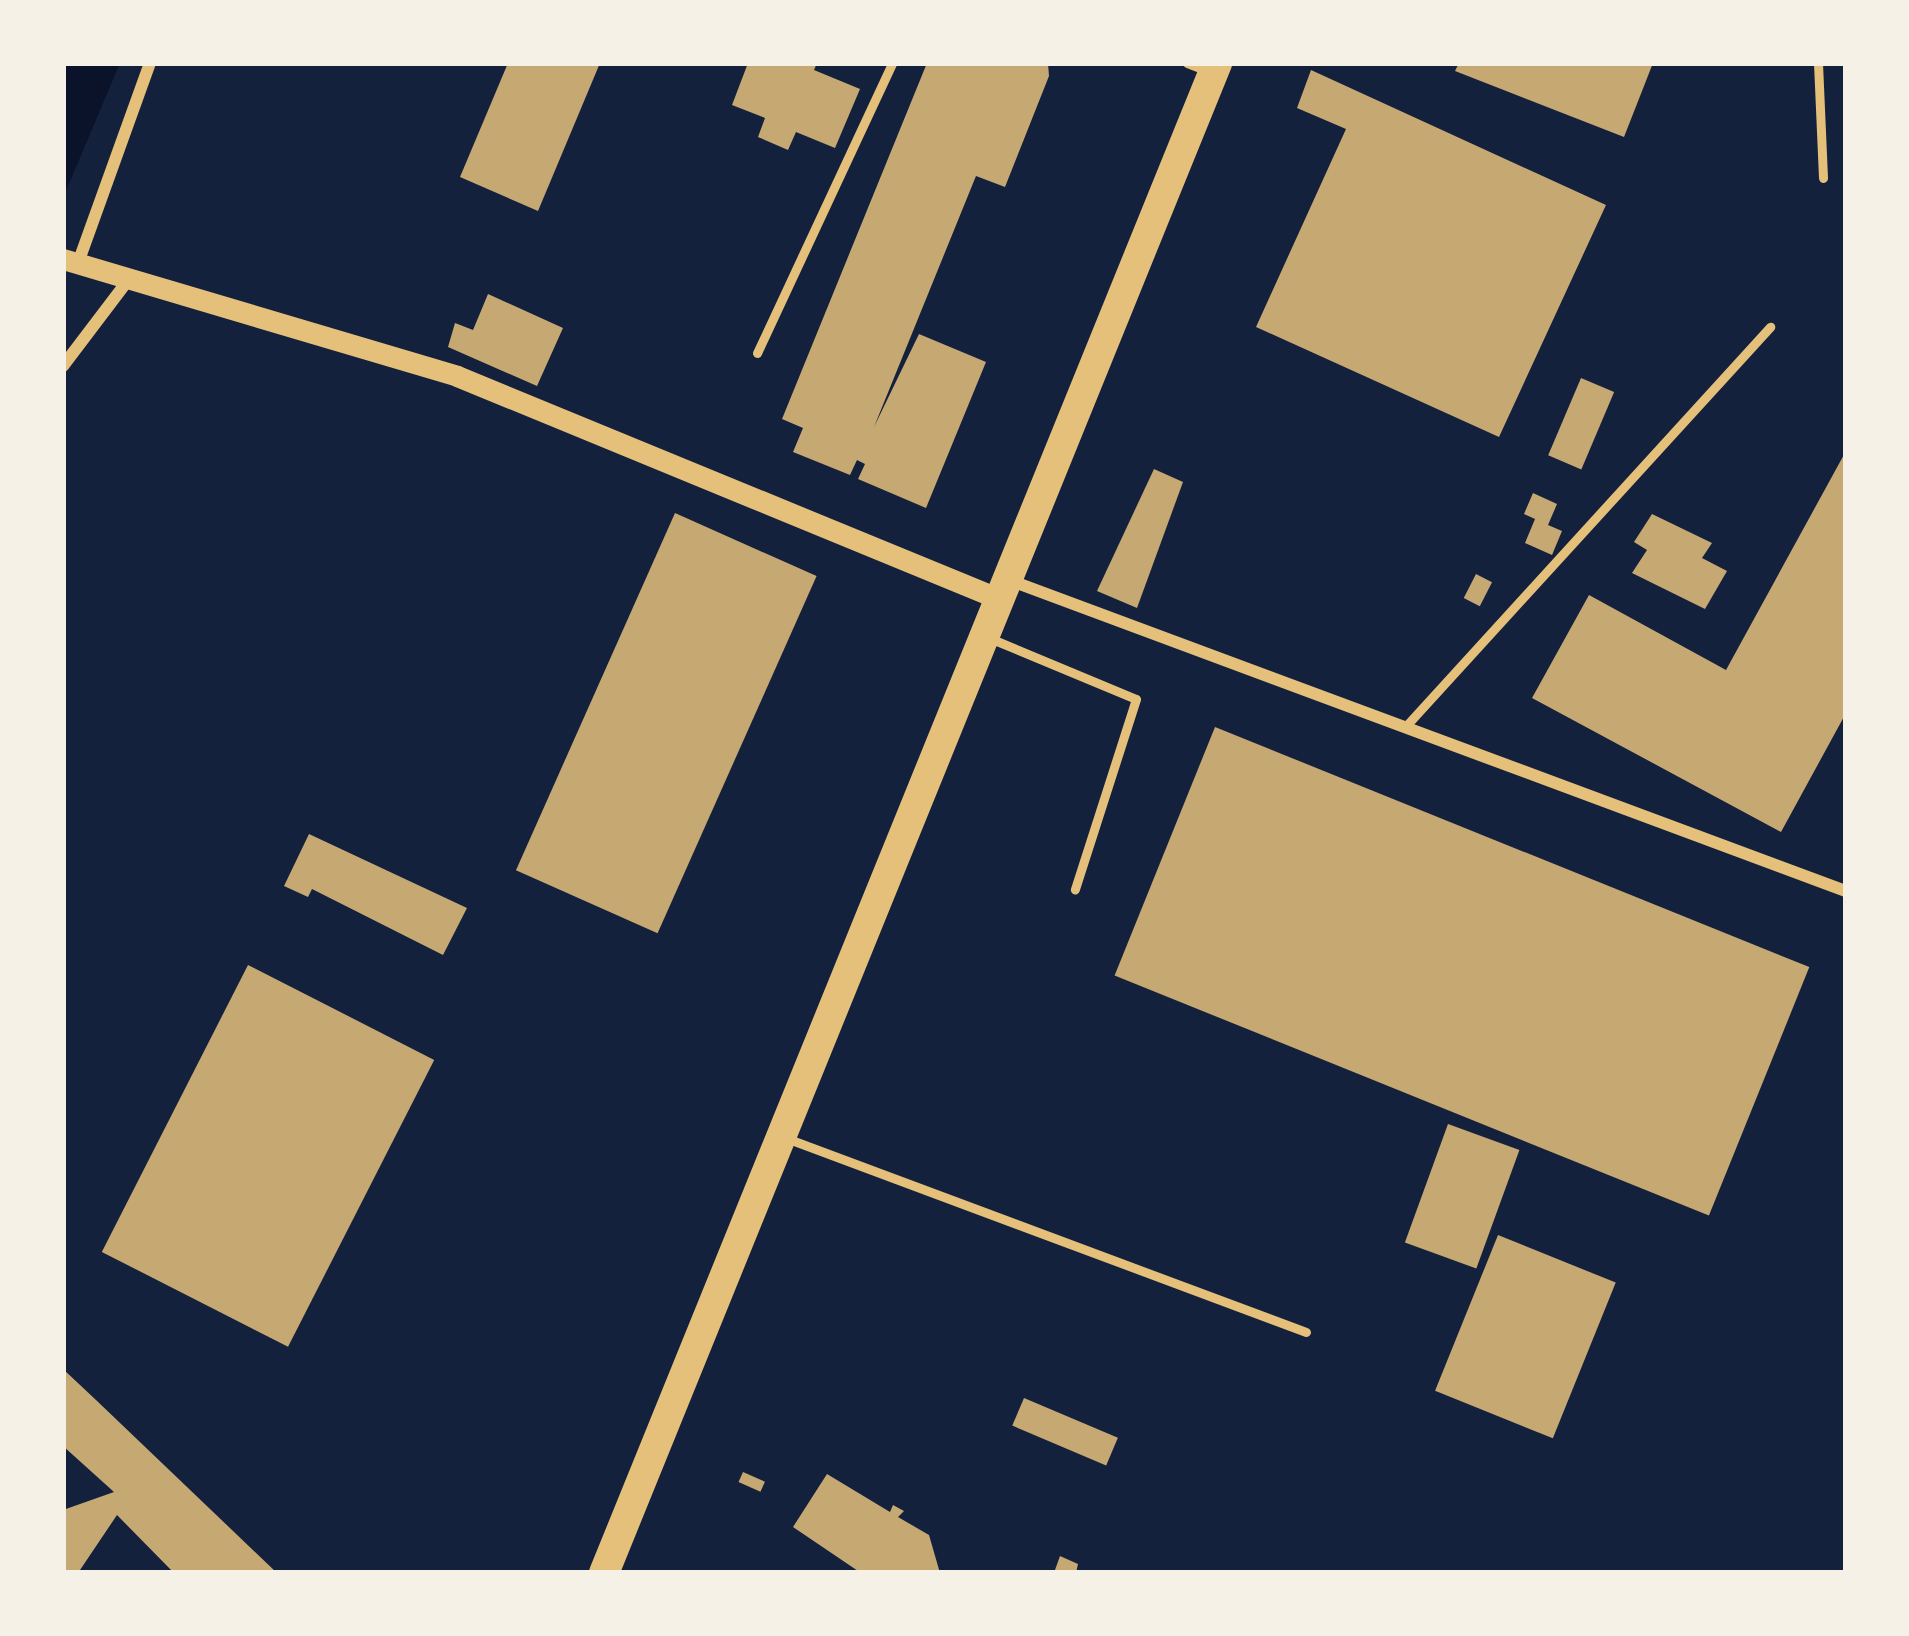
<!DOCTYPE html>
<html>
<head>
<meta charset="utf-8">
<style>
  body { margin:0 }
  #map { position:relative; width:1909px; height:1636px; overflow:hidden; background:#14213d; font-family:Raleway,sans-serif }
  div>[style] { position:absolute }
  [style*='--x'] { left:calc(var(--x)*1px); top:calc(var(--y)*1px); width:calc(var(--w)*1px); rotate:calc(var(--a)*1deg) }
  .water>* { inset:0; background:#0b132b }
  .building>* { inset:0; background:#c6a872; transform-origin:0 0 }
  .service>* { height:9px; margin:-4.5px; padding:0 4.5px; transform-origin:4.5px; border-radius:4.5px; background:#e5c07b }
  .minor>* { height:12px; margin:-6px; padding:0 6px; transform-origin:6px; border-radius:6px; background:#e5c07b }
  .tertiary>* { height:21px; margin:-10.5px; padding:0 10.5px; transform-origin:10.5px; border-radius:10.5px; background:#e5c07b }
  .trunk>* { height:30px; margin:-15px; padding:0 15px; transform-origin:15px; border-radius:15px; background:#e5c07b }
  span { translate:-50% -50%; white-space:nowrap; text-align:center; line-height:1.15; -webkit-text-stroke:12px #f6f1e7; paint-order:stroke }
  .frame { position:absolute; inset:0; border:66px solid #f6f1e7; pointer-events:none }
</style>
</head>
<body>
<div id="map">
  <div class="water">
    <div style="clip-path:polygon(63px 63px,120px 63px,63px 198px)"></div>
  </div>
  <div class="building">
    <div style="clip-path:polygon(508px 63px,600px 63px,538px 211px,460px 177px)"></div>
    <div style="clip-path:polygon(748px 63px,817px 63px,814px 70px,860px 89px,835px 148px,796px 132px,788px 150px,758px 137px,765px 118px,732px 105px)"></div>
    <div style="clip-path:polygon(927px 63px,1048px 63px,1049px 76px,1005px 187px,976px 176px,874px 427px,919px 334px,986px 362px,926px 508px,858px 479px,865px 464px,857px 460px,850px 475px,793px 452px,803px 428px,782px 419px)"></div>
    <div style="clip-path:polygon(1459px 63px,1653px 63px,1624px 137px,1455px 71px)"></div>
    <div style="clip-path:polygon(1311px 70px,1606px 205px,1499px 437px,1256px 327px,1346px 129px,1297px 108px)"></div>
    <div style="clip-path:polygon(488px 294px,563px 328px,537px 386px,448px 347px,455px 323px,473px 330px)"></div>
    <div style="left:1581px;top:378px;width:36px;height:84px;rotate:23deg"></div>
    <div style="clip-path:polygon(1846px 451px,1846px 713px,1781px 832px,1532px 698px,1589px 595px,1726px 670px)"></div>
    <div style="clip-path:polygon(1154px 469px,1183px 482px,1137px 608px,1097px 591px)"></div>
    <div style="clip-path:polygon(1533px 493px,1557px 504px,1548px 525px,1562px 531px,1552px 555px,1525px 543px,1535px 519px,1524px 514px)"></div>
    <div style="left:675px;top:513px;width:155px;height:391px;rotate:24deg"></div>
    <div style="clip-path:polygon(1652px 514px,1712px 543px,1702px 558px,1727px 571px,1705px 609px,1632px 573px,1647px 550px,1634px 542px)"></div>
    <div style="left:1476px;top:574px;width:18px;height:27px;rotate:27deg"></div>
    <div style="left:1215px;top:727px;width:641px;height:268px;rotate:22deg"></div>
    <div style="clip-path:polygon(309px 834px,467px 908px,443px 955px,312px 889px,308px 897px,284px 886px)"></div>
    <div style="left:248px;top:965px;width:209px;height:322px;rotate:27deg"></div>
    <div style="left:1448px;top:1124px;width:76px;height:126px;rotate:20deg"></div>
    <div style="left:1498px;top:1235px;width:127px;height:168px;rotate:22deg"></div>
    <div style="clip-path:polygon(63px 1369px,96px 1400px,277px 1573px,174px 1573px,117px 1515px,78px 1573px,63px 1573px,63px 1510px,114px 1492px,63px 1446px)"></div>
    <div style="left:1024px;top:1398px;width:102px;height:30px;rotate:23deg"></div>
    <div style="left:743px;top:1472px;width:24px;height:11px;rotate:24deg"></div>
    <div style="clip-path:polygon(827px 1474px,890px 1512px,893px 1505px,904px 1511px,898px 1517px,929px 1535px,940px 1573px,861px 1573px,793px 1527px)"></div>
    <div style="clip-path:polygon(1060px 1556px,1078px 1564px,1076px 1573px,1055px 1570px)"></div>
  </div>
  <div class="service">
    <div style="--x:1187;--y:63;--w:25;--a:21"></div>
    <div style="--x:1818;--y:63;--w:115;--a:87.5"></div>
    <div style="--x:757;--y:353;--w:320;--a:-65"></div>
    <div style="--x:987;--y:637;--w:161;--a:22.6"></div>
    <div style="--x:1136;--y:699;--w:200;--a:107.8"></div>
    <div style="--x:1405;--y:727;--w:542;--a:-47.62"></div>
    <div style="--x:786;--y:1138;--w:555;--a:20.46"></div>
  </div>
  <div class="minor">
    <div style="--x:78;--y:263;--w:213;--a:-70.2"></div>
    <div style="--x:63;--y:366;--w:104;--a:-52.8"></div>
    <div style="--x:1006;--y:579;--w:896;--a:20.38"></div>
  </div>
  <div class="tertiary">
    <div style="--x:63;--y:259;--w:411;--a:16.5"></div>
    <div style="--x:457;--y:376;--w:584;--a:22.35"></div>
  </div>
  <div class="trunk">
    <div style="--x:604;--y:1573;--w:1630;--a:-67.9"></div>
  </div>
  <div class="frame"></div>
</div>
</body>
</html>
